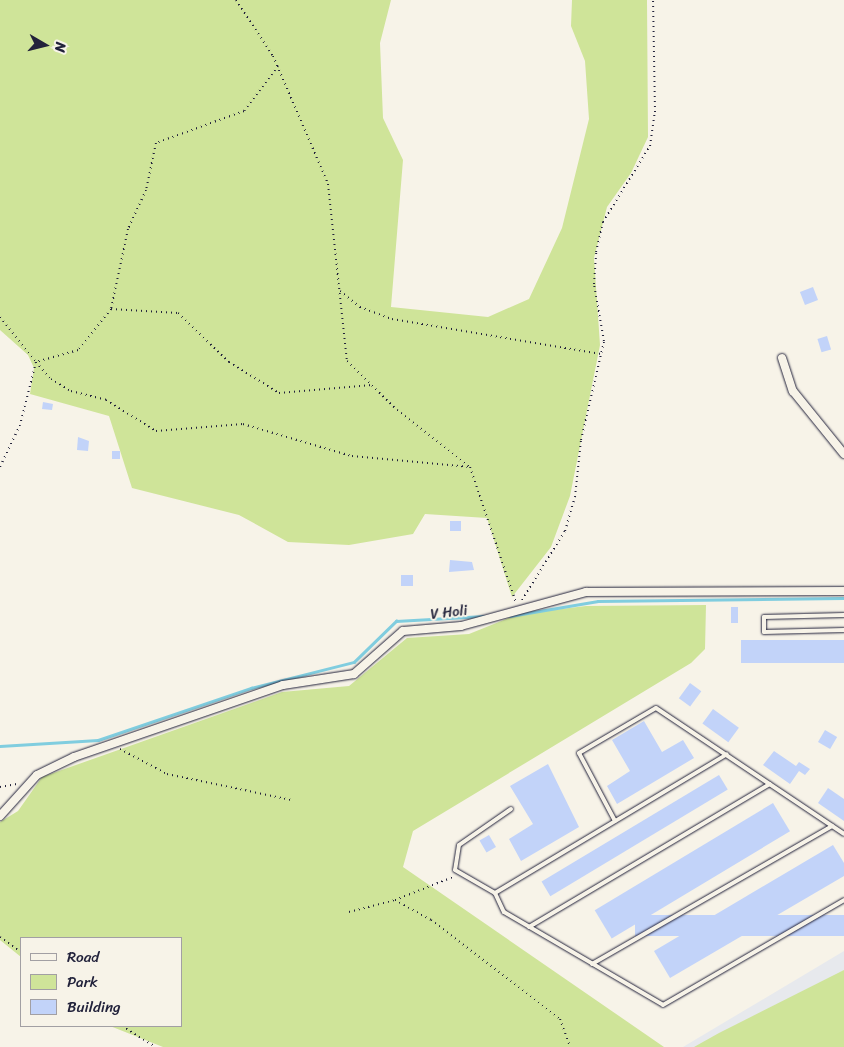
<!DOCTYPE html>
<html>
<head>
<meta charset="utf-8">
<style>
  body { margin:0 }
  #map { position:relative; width:844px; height:1047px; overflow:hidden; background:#f7f3e8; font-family:Sriracha,sans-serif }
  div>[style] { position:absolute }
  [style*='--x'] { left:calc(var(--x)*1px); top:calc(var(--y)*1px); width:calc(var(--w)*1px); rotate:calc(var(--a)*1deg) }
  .built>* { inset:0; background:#e7e9ed }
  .green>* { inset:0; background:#cfe499 }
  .stream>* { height:2.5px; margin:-1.25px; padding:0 1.25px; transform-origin:1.25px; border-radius:1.25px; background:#80cddf }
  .building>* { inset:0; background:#c2d3f9; transform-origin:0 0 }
  .path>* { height:2px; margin-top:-1px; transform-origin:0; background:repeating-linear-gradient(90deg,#22223b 0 1px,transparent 0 5px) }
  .roads { filter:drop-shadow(0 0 1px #22223b) drop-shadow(0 0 1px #22223b) }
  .lane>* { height:4px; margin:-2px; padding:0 2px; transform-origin:2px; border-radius:2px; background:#f7f3e8 }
  .street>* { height:8px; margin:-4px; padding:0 4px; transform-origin:4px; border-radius:4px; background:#f7f3e8 }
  span { translate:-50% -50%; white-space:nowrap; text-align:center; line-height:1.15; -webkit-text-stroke:4px #f7f3e8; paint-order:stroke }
  .street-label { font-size:14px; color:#22223b }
  .legend { position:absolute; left:20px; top:937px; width:162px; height:90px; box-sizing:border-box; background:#f7f3e8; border:1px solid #a29fa3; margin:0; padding:6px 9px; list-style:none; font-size:15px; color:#22223b }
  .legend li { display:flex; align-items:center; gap:10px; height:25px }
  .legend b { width:25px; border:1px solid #a29fa3 }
  .north { position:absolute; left:20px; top:20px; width:50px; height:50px; -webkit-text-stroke:4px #f7f3e8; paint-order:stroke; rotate:98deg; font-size:14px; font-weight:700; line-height:20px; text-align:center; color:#22223b }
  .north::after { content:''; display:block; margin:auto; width:18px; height:22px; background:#22223b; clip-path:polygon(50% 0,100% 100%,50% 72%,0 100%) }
</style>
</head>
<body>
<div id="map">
  <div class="built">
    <div style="clip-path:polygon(844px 951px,844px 1047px,683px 1047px)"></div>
  </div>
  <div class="green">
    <div style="clip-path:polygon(0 0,391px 0,380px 43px,383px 118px,403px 160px,391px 307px,488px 317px,529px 299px,562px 228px,589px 119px,585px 61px,571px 26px,572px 0,647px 0,648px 137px,631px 173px,607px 207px,594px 258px,600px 345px,570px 496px,551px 547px,512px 597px,487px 518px,425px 514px,413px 534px,349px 545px,288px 542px,239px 515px,132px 488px,109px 416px,30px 394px,34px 368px,28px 355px,0 330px)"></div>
    <div style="clip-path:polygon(706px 605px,705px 649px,691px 663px,413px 831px,403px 867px,664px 1047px,163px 1047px,110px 1026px,181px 1026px,181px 938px,21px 938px,21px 957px,0 940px,0 822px,18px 811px,42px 777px,282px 692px,349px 686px,407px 638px,469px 634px,519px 614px,586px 606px)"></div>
    <div style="clip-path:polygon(844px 970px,844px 1047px,694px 1047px,719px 1033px)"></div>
  </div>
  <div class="stream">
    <div style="--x:510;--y:616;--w:89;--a:-9.7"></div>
    <div style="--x:598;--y:601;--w:246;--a:-0.7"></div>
    <div style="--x:0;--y:746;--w:98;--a:-3.5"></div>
    <div style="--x:98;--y:740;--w:162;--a:-18.8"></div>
    <div style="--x:251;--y:688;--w:106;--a:-14.2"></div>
    <div style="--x:354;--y:662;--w:59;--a:-44.3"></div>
    <div style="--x:396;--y:621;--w:88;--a:-3.3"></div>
  </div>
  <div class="building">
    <div style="left:813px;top:287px;width:14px;height:14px;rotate:69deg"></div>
    <div style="left:827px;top:336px;width:14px;height:10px;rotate:73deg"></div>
    <div style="clip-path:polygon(43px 402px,53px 404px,52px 410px,42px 409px)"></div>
    <div style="clip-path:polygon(78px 437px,89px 441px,88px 451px,77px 450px)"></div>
    <div style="left:112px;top:451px;width:8px;height:8px"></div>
    <div style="left:450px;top:521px;width:11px;height:10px"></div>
    <div style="clip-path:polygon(450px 560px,472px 562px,474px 570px,449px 572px)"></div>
    <div style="left:401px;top:575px;width:12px;height:11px"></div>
    <div style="left:731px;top:607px;width:7px;height:16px"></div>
    <div style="left:741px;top:640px;width:103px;height:23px"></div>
    <div style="left:690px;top:683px;width:14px;height:19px;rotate:36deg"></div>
    <div style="left:713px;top:709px;width:32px;height:18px;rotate:36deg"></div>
    <div style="clip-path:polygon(644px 721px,662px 752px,683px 740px,694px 758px,617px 804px,607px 786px,630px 771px,612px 740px)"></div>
    <div style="left:825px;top:730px;width:14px;height:14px;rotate:30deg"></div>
    <div style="clip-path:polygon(774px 751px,796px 766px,799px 762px,810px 769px,805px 775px,799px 771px,790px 784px,763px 765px)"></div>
    <div style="clip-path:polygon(548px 764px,579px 827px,521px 861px,509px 839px,533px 824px,510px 786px)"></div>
    <div style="left:719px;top:775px;width:17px;height:207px;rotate:59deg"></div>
    <div style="clip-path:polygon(828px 788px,844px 799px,844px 821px,818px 803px)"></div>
    <div style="left:773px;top:803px;width:33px;height:208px;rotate:59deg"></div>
    <div style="left:489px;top:835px;width:14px;height:11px;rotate:60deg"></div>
    <div style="clip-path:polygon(833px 845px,844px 863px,844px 876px,670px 978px,654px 951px)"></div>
    <div style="left:844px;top:915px;width:21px;height:209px;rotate:90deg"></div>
  </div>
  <div class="path">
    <div style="--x:236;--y:0;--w:67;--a:56.5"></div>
    <div style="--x:273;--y:56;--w:139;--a:66.7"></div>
    <div style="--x:328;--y:184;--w:178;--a:83.9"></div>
    <div style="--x:347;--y:361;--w:70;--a:44.4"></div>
    <div style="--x:397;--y:410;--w:93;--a:38"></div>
    <div style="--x:470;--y:467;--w:144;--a:71.3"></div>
    <div style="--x:278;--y:66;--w:56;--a:127.1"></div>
    <div style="--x:244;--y:111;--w:94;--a:160"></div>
    <div style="--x:156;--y:143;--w:48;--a:102"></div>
    <div style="--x:146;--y:190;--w:43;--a:114.8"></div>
    <div style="--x:128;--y:229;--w:82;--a:102"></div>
    <div style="--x:111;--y:309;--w:53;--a:128.8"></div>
    <div style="--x:78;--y:350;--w:44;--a:164.1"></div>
    <div style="--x:36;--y:362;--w:23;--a:49"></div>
    <div style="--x:51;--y:379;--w:23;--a:31"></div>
    <div style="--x:71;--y:391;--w:36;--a:14"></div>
    <div style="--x:106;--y:400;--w:59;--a:31.8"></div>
    <div style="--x:156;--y:431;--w:87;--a:-4.6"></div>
    <div style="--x:243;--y:424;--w:114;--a:16.4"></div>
    <div style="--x:352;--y:456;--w:119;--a:5.3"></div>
    <div style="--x:340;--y:291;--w:26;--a:39"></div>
    <div style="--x:360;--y:307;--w:34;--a:21"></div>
    <div style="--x:392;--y:319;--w:212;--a:9.5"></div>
    <div style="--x:111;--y:309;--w:67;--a:3.4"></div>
    <div style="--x:178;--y:313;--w:71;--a:43.9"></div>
    <div style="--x:229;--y:362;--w:59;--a:31.8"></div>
    <div style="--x:279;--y:393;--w:93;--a:-4.9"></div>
    <div style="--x:0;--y:317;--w:58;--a:51.3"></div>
    <div style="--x:36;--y:362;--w:65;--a:104.3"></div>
    <div style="--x:20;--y:425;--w:47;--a:115.5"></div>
    <div style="--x:522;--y:600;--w:81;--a:-58.1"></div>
    <div style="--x:565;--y:531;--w:35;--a:-74"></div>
    <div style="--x:575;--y:497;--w:57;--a:-84"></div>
    <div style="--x:581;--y:440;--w:102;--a:-76.9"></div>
    <div style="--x:604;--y:341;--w:58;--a:-100"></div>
    <div style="--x:594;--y:284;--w:32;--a:-86"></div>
    <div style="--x:596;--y:252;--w:31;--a:-77"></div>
    <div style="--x:603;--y:222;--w:89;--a:-58.3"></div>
    <div style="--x:650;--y:146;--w:34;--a:-82"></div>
    <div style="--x:655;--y:112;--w:112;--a:-91"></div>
    <div style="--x:120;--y:749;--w:53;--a:28"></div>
    <div style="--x:167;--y:774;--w:127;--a:11.8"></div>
    <div style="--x:0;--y:787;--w:17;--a:-10"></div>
    <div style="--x:395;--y:900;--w:62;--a:-21.6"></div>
    <div style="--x:349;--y:912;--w:48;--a:-14.6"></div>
    <div style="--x:395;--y:900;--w:41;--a:29.1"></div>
    <div style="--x:431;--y:920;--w:163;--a:37.5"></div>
    <div style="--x:560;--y:1019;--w:30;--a:70"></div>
    <div style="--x:0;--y:937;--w:26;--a:36"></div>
    <div style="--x:122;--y:1026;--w:39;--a:32"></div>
  </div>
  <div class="roads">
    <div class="lane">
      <div style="--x:844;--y:615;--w:80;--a:178.6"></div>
      <div style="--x:764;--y:617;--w:15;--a:90"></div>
      <div style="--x:764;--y:632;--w:80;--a:-1.4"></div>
      <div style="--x:511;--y:809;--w:63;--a:145.3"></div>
      <div style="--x:459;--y:845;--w:25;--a:99"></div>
      <div style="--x:455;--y:870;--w:46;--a:29.9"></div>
      <div style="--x:495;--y:893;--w:21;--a:65"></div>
      <div style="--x:504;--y:912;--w:184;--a:30.3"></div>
      <div style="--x:663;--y:1005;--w:209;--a:-30.1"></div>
      <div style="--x:615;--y:821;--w:77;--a:-117.9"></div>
      <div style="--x:579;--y:753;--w:89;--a:-30.3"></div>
      <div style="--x:656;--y:708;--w:226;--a:33.8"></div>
      <div style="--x:495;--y:893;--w:270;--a:-30.9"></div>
      <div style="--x:529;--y:927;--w:280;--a:-30.7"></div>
      <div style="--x:592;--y:964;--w:277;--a:-29.9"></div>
    </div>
    <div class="street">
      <div style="--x:782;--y:358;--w:35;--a:72"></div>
      <div style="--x:793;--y:391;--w:81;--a:51"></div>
      <div style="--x:0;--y:816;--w:55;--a:-47.9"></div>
      <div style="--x:37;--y:775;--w:41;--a:-25.9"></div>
      <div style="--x:74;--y:757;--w:221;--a:-19"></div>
      <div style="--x:283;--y:685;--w:72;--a:-8.8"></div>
      <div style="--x:354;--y:674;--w:65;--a:-41.3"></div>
      <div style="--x:403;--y:631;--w:58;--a:-4.9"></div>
      <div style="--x:461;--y:626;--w:130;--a:-15.2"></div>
      <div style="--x:586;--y:592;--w:258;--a:-0.2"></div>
    </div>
  </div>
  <div class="street-label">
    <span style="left:449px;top:613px;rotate:-7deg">V Holi</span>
  </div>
  <ul class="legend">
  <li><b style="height:6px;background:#f7f3e8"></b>Road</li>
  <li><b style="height:14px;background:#cfe499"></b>Park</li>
  <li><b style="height:14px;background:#c2d3f9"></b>Building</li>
  </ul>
  <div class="north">N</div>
</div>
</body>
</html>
